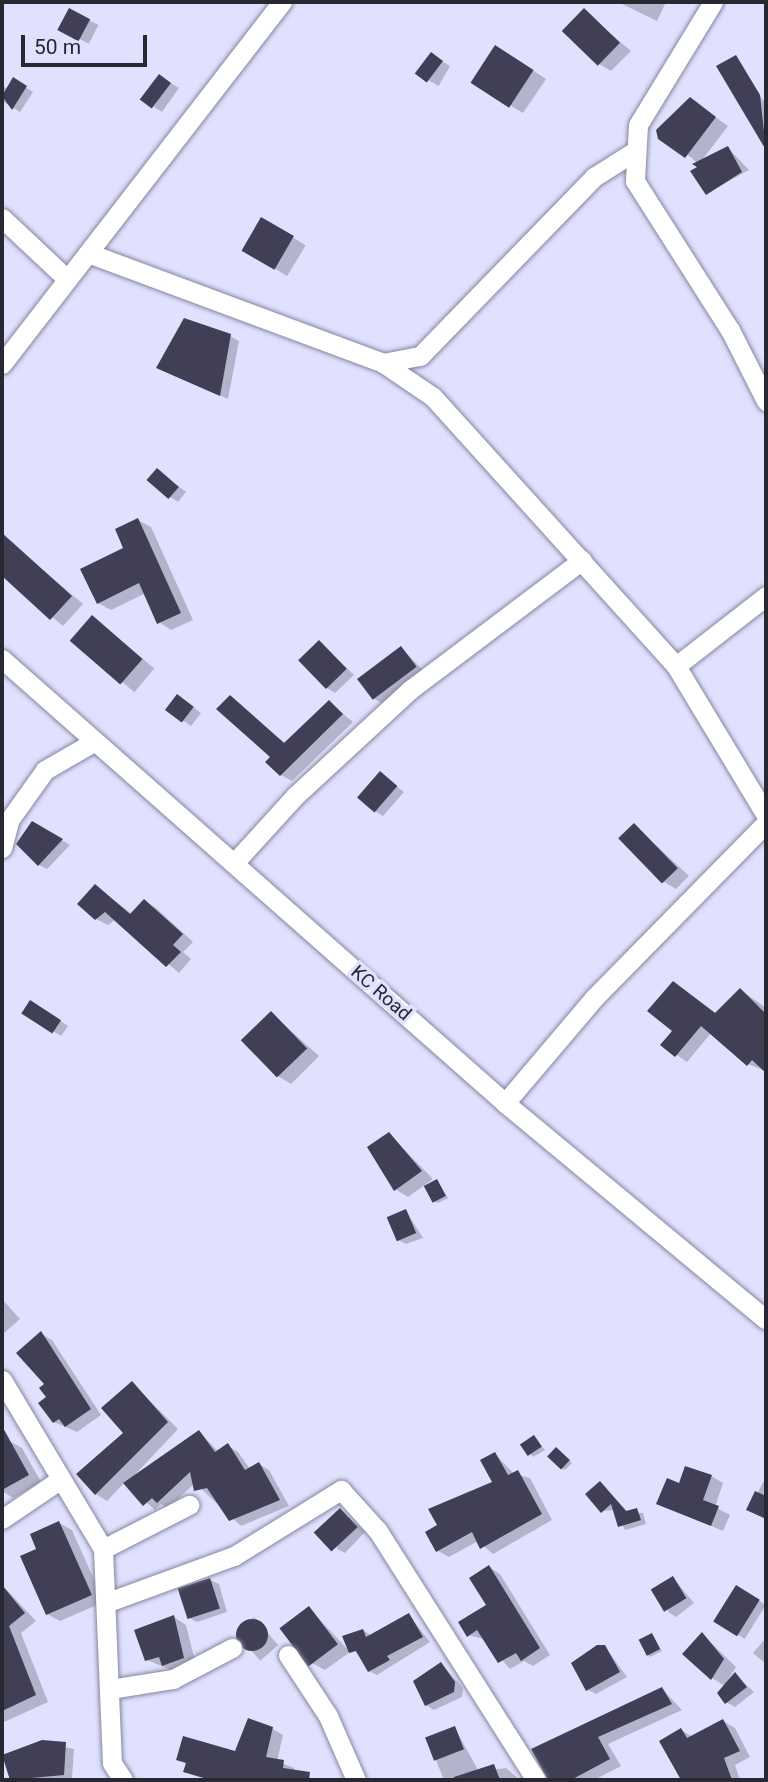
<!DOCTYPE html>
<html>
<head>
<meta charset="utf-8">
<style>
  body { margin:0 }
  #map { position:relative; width:768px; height:1782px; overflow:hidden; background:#e0e1fe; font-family:Roboto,sans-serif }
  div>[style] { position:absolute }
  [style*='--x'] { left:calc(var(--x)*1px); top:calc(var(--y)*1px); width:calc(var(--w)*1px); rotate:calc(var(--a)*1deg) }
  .shadow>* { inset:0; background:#0003; transform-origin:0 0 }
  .building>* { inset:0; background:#403f56; transform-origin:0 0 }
  .round { border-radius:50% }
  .roads { filter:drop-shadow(0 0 2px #85859f) drop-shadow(0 0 2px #85859f) }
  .minor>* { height:19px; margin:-9.5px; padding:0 9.5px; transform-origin:9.5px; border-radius:9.5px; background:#fff }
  span { translate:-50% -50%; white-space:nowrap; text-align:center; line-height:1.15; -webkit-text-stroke:7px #e0e1fe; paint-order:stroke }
  .street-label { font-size:19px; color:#282833 }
  .frame { position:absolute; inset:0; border:4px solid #282833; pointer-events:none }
  .scale { position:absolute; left:21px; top:35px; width:126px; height:32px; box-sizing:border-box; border:4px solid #282833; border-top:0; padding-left:9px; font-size:21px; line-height:24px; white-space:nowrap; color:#282833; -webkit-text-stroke:5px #e0e1fe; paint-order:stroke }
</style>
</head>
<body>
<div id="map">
  <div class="shadow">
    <div style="clip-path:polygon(618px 2px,666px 2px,657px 21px)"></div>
    <div style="left:69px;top:10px;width:33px;height:21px;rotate:27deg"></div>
    <div style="clip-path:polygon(584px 11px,631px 51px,611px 71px,599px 64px)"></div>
    <div style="clip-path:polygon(508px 54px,546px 79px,523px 113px,472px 82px)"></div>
    <div style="left:431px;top:55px;width:22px;height:23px;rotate:30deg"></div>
    <div style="clip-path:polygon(736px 57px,766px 105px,766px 146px,719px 67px)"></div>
    <div style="clip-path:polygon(14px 80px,33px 92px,20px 112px,2px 101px,2px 86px,8px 89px)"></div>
    <div style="clip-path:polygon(168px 81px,179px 88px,162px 112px,154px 107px)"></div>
    <div style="clip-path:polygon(690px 99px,728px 126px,699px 164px,658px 131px)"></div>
    <div style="clip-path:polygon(728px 148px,749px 170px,711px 191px,692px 172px)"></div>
    <div style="left:262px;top:219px;width:51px;height:36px;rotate:31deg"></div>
    <div style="clip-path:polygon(230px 336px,239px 341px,228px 399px,167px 372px)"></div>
    <div style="clip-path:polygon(157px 470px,186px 492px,178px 502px,170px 497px)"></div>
    <div style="clip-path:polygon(138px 520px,151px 527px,193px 620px,171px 630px,159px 622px,146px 593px,111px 610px,98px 603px)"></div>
    <div style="clip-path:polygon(6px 539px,83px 604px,63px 626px,2px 574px)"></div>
    <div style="left:93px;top:617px;width:80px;height:31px;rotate:40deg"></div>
    <div style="clip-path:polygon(320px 642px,354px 675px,335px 693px,327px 688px)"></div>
    <div style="clip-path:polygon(401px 648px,428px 675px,386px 706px,373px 698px)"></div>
    <div style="clip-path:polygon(230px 697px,286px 744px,329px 702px,353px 722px,292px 781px,281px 775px)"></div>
    <div style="clip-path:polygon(185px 701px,201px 713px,191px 726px,167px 709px)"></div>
    <div style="clip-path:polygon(380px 773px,404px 792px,383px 816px,375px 811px)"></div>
    <div style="clip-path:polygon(33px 823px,70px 845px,47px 869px,39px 865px)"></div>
    <div style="clip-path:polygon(634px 825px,689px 876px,676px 889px,663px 881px)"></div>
    <div style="clip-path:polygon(95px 886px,132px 914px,144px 901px,156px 908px,193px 942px,183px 952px,191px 959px,179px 973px,116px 919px,108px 925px,96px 919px)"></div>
    <div style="clip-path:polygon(684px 990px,717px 1014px,741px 990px,766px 1008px,766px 1071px,748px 1064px,711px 1033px,687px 1062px,663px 1045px,674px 1031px)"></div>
    <div style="clip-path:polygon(39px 1007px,68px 1026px,61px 1036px,24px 1013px)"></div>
    <div style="clip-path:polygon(271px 1013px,319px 1056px,291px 1084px,278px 1076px)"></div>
    <div style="clip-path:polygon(389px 1134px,433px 1179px,408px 1197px,395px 1189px)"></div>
    <div style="clip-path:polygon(437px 1181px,448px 1198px,438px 1203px,434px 1201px)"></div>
    <div style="clip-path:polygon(406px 1211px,423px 1238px,406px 1244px,398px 1240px)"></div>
    <div style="clip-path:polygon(2px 1299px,20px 1319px,2px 1335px)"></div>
    <div style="clip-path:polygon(41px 1334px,52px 1340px,101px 1415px,77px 1432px,54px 1422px)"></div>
    <div style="clip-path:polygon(132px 1383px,178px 1429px,130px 1480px,199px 1432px,219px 1452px,228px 1446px,238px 1452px,250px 1469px,259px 1464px,269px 1470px,289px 1506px,241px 1526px,195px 1483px,168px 1508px,161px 1504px,155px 1510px,124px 1483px,107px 1501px,96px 1494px,126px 1433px)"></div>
    <div style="clip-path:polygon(534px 1437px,545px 1450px,533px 1457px,523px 1445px)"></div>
    <div style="clip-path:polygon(9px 1441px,22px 1448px,41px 1482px,13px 1498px,2px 1491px,2px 1444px)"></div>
    <div style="clip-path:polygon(560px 1451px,572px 1463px,565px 1470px,561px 1468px)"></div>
    <div style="clip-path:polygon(495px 1454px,514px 1474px,530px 1478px,552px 1520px,493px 1554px,478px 1541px,449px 1557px,438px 1551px,494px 1483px)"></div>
    <div style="clip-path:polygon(711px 1476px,723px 1483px,715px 1507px,730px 1515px,723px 1531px,658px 1503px)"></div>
    <div style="clip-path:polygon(766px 1477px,766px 1518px,749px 1509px)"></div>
    <div style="clip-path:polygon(600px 1483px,628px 1512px,643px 1513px,646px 1524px,625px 1530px,615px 1510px,602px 1511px)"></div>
    <div style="clip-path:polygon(341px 1510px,365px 1532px,345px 1553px,337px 1549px)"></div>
    <div style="clip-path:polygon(59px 1523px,72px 1530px,104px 1602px,60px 1621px,47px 1614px,39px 1550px)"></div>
    <div style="clip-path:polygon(489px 1567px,500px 1574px,550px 1655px,533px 1666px,524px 1661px,510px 1669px,484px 1639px,468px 1635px,489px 1606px)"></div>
    <div style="clip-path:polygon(673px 1578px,694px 1603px,676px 1617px,668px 1612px)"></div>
    <div style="clip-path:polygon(210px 1580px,219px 1584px,227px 1612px,197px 1622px,188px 1617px)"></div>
    <div style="clip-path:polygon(2px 1585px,36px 1621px,21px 1633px,48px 1702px,2px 1723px)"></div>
    <div style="left:737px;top:1587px;width:34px;height:40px;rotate:32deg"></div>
    <div style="clip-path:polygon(309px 1608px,350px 1652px,325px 1670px,312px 1663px)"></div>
    <div style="clip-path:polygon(409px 1615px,430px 1642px,377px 1675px,369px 1671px,345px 1637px,363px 1630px,372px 1636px)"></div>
    <div style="clip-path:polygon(174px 1617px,186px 1625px,196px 1665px,176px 1672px,147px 1660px)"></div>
    <div style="left:254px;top:1617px;width:37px;height:24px;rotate:49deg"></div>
    <div style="clip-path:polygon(702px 1634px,736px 1667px,728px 1680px,735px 1675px,754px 1692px,735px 1707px,726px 1702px,725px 1686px,712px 1678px)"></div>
    <div style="clip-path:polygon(652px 1635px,662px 1651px,650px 1657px,647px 1654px)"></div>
    <div style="clip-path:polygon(766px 1638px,766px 1664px,753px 1653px)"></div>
    <div style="clip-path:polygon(605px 1647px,627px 1677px,596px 1694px,588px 1690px)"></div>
    <div style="clip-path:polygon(441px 1664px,463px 1688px,462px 1697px,434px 1710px,426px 1705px)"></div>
    <div style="clip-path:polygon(662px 1689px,682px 1710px,608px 1744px,621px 1766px,594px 1780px,550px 1780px,534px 1750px)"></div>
    <div style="clip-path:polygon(723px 1721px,735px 1728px,750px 1757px,735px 1765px,740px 1780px,683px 1780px,661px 1741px,681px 1730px,693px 1737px)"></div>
    <div style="clip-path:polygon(455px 1728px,479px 1772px,506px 1768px,520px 1780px,444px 1780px,427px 1738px)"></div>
    <div style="clip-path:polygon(273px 1729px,283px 1735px,277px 1761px,294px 1768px,299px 1780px,207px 1780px,185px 1772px,187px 1764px,179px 1759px,236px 1753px)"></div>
    <div style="clip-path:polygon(42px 1742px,74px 1749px,72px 1778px,12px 1780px,3px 1756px)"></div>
  </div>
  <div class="building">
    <div style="left:69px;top:8px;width:24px;height:25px;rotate:28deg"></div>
    <div style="left:584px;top:8px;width:50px;height:32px;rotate:44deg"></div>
    <div style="left:495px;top:45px;width:46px;height:45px;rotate:33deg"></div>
    <div style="left:431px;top:52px;width:15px;height:27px;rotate:37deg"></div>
    <div style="clip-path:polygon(736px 55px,760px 95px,766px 150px,716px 66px)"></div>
    <div style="left:159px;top:74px;width:15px;height:32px;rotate:37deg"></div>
    <div style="clip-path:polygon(13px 77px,27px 86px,12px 110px,2px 96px)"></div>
    <div style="clip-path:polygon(690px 97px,716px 117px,685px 158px,658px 139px,656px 130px)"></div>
    <div style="clip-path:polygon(728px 146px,742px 172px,706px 195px,690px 171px,697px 167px,692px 164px)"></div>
    <div style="left:261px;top:217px;width:38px;height:39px;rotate:30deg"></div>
    <div style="clip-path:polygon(184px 318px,231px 334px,220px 396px,156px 368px)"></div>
    <div style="left:157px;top:468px;width:29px;height:16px;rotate:41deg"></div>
    <div style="clip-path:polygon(138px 518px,181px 613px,157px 624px,139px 583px,97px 604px,80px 569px,123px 548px,115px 529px)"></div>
    <div style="clip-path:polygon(2px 533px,72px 596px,50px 620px,2px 576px)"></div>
    <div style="left:92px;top:615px;width:67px;height:34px;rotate:41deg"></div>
    <div style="left:319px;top:640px;width:40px;height:29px;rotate:46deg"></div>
    <div style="left:401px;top:646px;width:26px;height:55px;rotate:53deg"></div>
    <div style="left:177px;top:694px;width:21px;height:20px;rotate:37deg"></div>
    <div style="clip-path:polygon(230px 695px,284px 743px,329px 700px,343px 714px,280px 776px,265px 762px,270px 757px,216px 709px)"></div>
    <div style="left:380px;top:771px;width:23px;height:35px;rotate:41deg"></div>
    <div style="clip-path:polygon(32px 821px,63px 839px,38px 866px,16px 844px)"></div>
    <div style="left:634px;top:823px;width:63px;height:22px;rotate:46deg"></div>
    <div style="clip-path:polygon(95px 884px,130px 914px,144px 899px,183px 934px,173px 945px,181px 952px,166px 967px,105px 912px,95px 920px,77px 904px)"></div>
    <div style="clip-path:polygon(673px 981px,715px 1013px,740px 988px,766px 1014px,766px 1073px,752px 1060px,747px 1066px,701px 1026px,675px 1057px,660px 1045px,672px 1031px,647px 1011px)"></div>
    <div style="left:30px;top:1000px;width:37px;height:16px;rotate:33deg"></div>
    <div style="left:271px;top:1011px;width:52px;height:42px;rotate:46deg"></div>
    <div style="clip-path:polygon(389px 1132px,422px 1171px,394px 1191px,367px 1147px)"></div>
    <div style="left:437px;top:1179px;width:19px;height:15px;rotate:62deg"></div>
    <div style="left:406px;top:1209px;width:26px;height:21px;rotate:67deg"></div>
    <div style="clip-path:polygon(41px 1331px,91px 1409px,65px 1427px,59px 1419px,53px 1423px,38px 1403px,46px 1397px,39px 1388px,44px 1384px,16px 1353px)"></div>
    <div style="clip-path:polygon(132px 1381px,168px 1422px,95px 1495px,76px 1474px,123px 1433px,101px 1408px)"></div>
    <div style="clip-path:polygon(2px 1426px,29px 1475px,2px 1490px)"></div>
    <div style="clip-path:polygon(199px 1430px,215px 1452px,228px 1443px,245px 1470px,259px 1462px,280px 1500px,229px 1521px,207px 1488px,194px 1491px,190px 1472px,157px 1503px,152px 1498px,143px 1506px,123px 1483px)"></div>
    <div style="left:534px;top:1435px;width:14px;height:17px;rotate:56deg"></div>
    <div style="left:556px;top:1447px;width:19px;height:13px;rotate:43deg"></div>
    <div style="clip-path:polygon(495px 1452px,508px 1475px,518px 1470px,542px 1514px,480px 1549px,472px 1532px,436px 1552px,425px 1532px,437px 1525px,428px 1509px,492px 1482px,480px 1460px)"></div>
    <div style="clip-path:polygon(685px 1466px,712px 1475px,703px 1500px,719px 1506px,711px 1526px,656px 1504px,667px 1478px,679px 1483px)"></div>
    <div style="clip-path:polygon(600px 1481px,626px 1511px,637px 1508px,641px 1520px,618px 1527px,611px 1504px,601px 1513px,585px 1494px)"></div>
    <div style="clip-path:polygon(755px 1491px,766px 1496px,766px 1519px,746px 1510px)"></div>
    <div style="left:340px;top:1508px;width:26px;height:36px;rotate:47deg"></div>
    <div style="clip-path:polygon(59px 1521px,92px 1595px,46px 1615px,20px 1556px,36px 1549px,30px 1534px)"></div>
    <div style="clip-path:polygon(489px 1565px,540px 1648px,521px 1661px,516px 1653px,498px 1663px,477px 1630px,467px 1637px,458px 1622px,486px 1605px,469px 1578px)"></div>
    <div style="left:673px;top:1576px;width:26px;height:26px;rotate:59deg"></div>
    <div style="left:210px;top:1578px;width:32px;height:34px;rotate:72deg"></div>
    <div style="clip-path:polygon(2px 1585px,25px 1613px,9px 1626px,36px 1695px,2px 1711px)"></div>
    <div style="left:736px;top:1585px;width:28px;height:43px;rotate:32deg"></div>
    <div style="left:309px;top:1606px;width:48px;height:37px;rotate:53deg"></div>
    <div style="clip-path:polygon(409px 1613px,423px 1637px,387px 1656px,390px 1660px,368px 1672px,356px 1651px,349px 1653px,342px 1636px,363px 1629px,366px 1637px)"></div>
    <div style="clip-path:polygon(174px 1615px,184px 1658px,162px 1666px,159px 1657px,145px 1661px,134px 1630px)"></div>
    <div class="round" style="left:236px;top:1619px;width:32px;height:32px"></div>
    <div style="clip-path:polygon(702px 1632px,724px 1659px,711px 1680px,682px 1654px)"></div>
    <div style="left:652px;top:1633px;width:18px;height:15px;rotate:63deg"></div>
    <div style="clip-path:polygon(597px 1645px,605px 1645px,620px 1672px,586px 1691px,571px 1663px)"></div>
    <div style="clip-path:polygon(441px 1662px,455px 1682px,454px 1692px,425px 1706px,413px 1681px)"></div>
    <div style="clip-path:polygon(735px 1672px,747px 1687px,725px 1704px,717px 1693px)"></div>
    <div style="clip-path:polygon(662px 1687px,672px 1704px,598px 1737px,610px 1759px,571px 1780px,548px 1780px,531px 1749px)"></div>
    <div style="clip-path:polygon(248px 1718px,273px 1727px,266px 1757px,284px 1760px,283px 1768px,310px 1772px,309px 1780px,211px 1780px,183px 1772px,186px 1763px,176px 1760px,183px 1736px,235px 1751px)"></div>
    <div style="clip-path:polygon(723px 1719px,740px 1751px,724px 1758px,732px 1780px,681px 1780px,659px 1741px,681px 1728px,687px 1738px)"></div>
    <div style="left:455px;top:1726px;width:25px;height:32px;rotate:69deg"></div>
    <div style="clip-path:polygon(42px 1740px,66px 1742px,64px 1775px,10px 1780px,2px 1755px)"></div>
    <div style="clip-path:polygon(494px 1764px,500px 1780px,454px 1780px,454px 1777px)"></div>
  </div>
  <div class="roads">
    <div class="minor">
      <div style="--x:713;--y:2;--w:144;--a:121.4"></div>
      <div style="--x:638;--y:125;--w:56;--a:93.1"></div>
      <div style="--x:635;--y:181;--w:177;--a:57.5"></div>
      <div style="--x:730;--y:330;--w:80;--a:63.1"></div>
      <div style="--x:2;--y:218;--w:89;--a:43.2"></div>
      <div style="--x:88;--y:253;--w:315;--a:20.4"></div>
      <div style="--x:383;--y:363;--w:60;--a:34.2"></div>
      <div style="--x:433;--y:397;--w:363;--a:47.9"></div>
      <div style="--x:676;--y:666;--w:174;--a:58.9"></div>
      <div style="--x:383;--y:363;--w:38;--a:-11"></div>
      <div style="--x:420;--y:356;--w:250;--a:-45.8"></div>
      <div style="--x:594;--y:177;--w:45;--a:-32.3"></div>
      <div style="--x:2;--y:364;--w:458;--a:-52.3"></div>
      <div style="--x:2;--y:659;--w:671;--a:41.43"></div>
      <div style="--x:505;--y:1103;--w:339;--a:39.7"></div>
      <div style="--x:676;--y:666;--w:114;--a:-37.9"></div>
      <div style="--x:2;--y:848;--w:30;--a:-75"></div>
      <div style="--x:10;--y:819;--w:60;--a:-54.5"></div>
      <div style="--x:45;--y:770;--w:54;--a:-29.9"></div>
      <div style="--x:235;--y:862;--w:89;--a:-47.7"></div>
      <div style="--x:295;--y:796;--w:158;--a:-42.7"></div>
      <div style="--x:411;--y:689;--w:214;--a:-37"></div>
      <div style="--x:505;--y:1103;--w:138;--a:-49.7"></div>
      <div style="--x:594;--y:998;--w:245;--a:-45.5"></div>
      <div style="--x:2;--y:1380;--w:197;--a:59.1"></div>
      <div style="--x:103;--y:1549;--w:214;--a:87.6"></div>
      <div style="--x:112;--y:1763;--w:20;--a:57"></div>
      <div style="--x:2;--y:1519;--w:71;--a:-34.1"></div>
      <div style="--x:103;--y:1549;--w:97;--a:-27.1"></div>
      <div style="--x:108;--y:1602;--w:134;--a:-20.1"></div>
      <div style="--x:234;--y:1556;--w:126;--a:-31.7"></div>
      <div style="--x:341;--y:1490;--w:55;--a:47.9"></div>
      <div style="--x:378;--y:1531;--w:295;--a:57.6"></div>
      <div style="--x:288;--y:1655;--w:73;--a:56.7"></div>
      <div style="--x:328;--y:1716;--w:70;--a:66.4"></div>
      <div style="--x:110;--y:1689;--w:64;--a:-9"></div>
      <div style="--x:173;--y:1679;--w:67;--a:-27.7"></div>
    </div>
  </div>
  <div class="street-label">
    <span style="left:381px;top:993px;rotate:41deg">KC Road</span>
  </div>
  <div class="frame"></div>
  <div class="scale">50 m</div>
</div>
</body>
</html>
